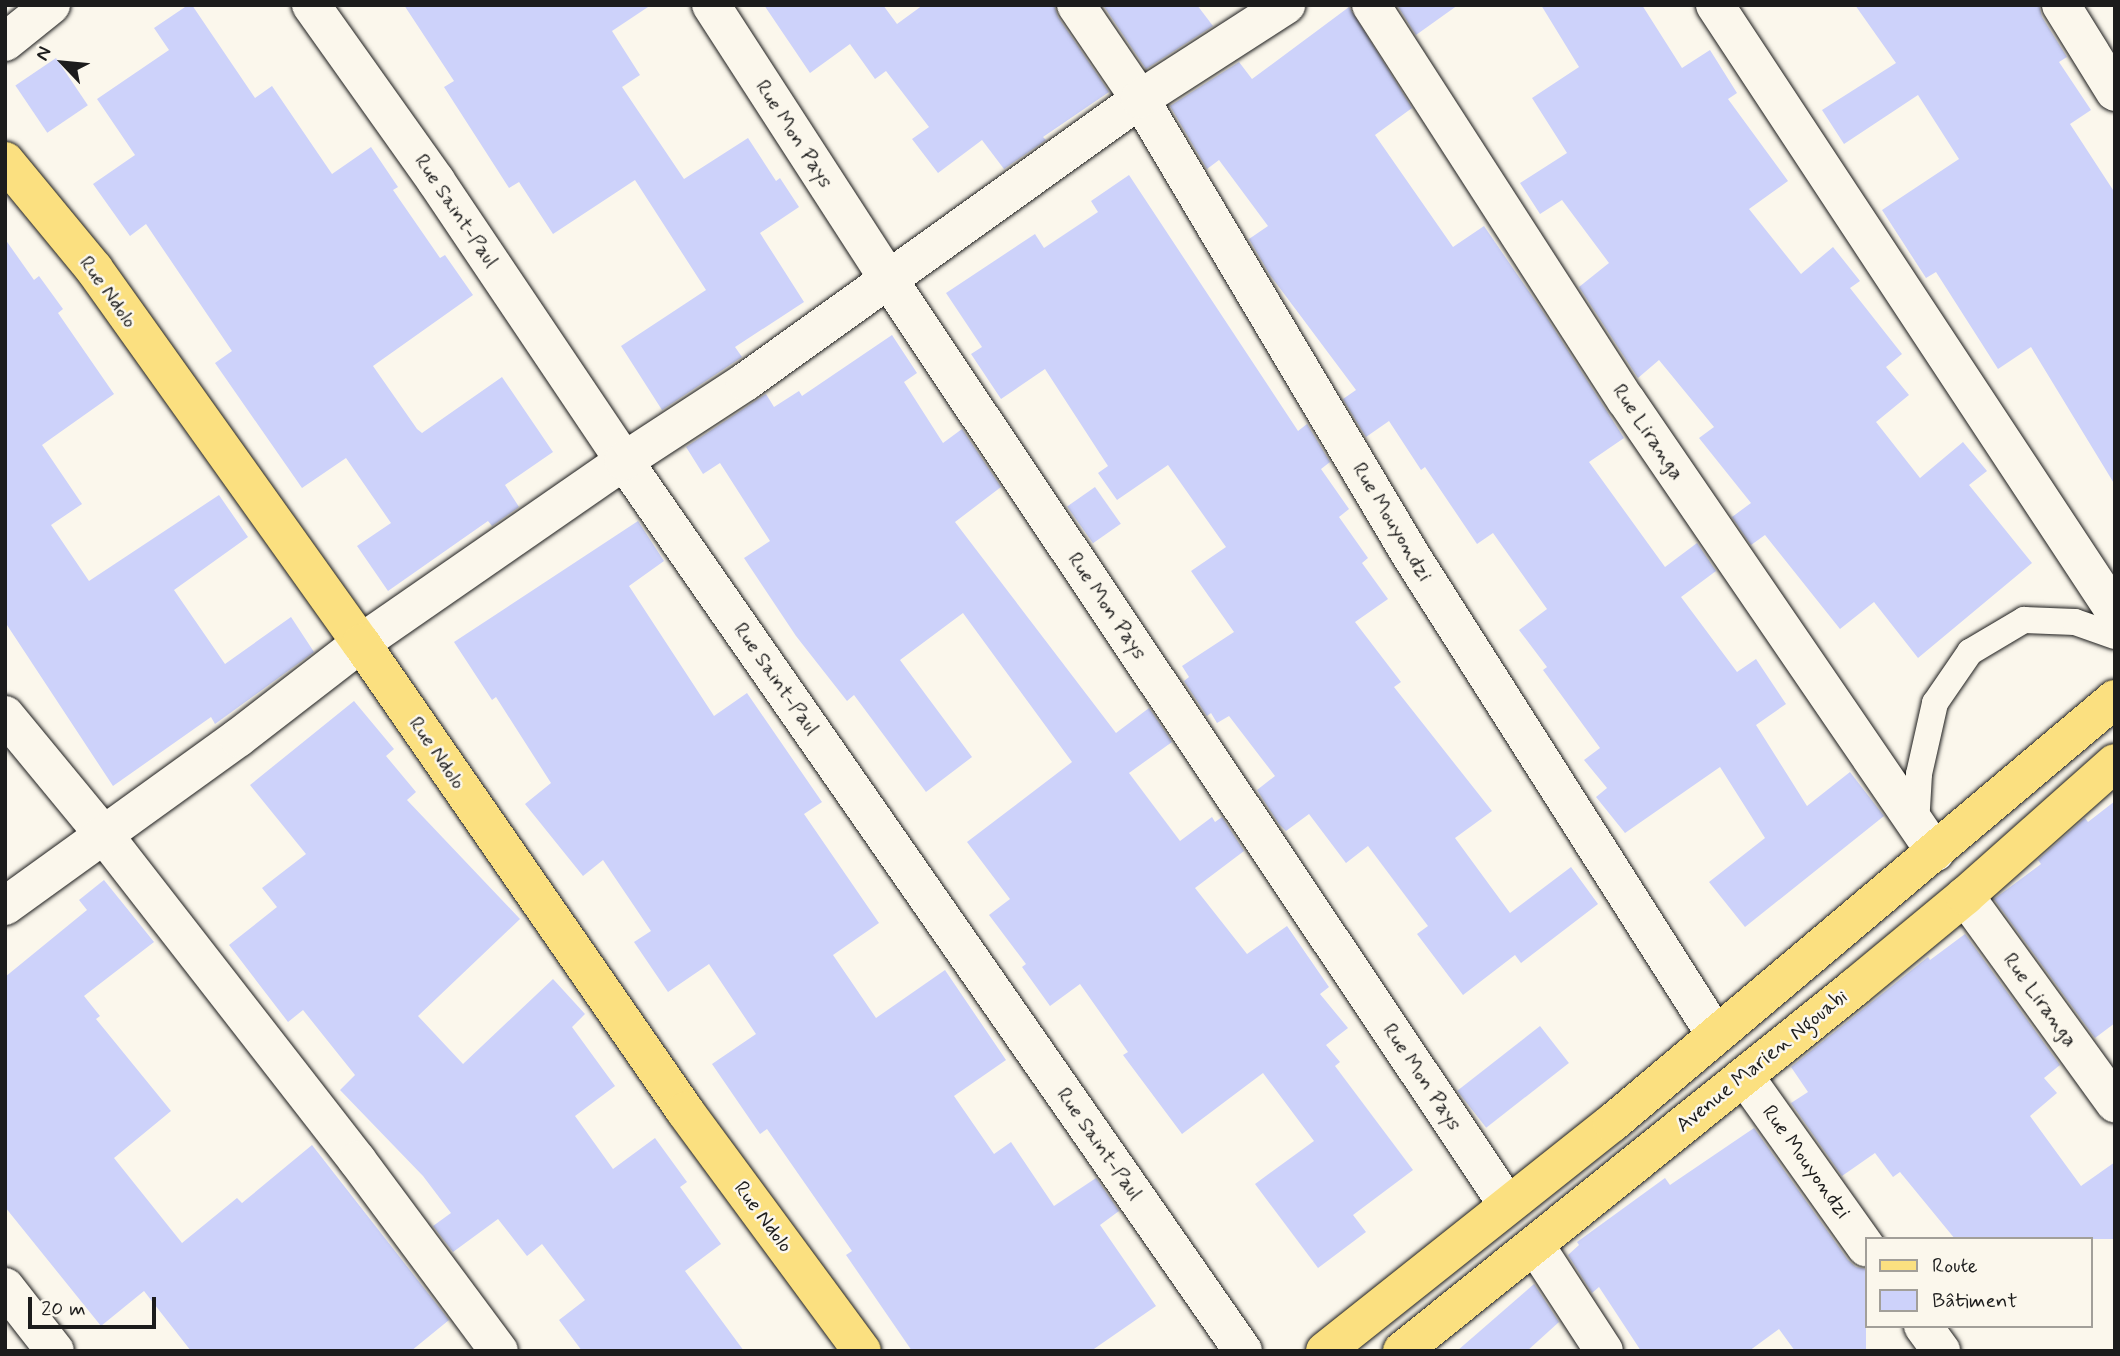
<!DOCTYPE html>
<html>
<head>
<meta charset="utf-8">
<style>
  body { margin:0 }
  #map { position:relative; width:2120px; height:1356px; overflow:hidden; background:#fbf7ec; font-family:Mynerve,sans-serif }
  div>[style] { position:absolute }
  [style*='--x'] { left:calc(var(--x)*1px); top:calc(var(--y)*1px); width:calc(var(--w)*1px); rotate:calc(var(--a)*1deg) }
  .building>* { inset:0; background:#cdd2fa; transform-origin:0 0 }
  .roads { filter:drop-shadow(0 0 2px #1c1c1c) drop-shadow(0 0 2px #1c1c1c) }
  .service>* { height:26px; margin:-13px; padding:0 13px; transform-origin:13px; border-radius:13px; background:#fbf7ec }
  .minor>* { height:38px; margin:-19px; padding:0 19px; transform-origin:19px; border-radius:19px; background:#fbf7ec }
  .primary>* { height:38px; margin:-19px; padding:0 19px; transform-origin:19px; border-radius:19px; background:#fbe080 }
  span { translate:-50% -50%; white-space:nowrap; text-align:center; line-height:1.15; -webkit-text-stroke:5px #fbf7ec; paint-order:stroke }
  .street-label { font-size:21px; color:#1c1c1c }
  .frame { position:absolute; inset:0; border:7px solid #1c1c1c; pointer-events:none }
  .legend { position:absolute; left:1865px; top:1237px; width:228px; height:91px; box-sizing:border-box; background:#fbf7ec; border:2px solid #a29f99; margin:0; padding:9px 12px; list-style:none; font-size:21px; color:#1c1c1c }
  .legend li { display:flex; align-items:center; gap:14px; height:35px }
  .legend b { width:35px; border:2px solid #a29f99 }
  .north { position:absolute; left:28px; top:28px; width:70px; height:70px; -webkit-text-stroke:5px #fbf7ec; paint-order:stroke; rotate:296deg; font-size:19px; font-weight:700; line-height:28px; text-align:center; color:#1c1c1c }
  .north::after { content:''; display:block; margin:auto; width:24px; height:32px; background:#1c1c1c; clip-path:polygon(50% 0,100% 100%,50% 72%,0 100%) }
  .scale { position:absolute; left:28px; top:1297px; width:128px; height:32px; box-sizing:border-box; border:4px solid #1c1c1c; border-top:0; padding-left:9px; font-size:21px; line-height:24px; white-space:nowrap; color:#1c1c1c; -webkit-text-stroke:5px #fbf7ec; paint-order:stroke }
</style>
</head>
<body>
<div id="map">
  <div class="building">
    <div style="clip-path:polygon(188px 5px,192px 5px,255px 98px,272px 86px,332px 174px,371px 147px,398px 187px,393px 190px,440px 258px,445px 255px,473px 295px,373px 366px,417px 429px,422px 433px,502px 377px,553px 452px,505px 485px,519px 507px,492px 526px,488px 521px,388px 591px,357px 546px,391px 523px,346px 458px,302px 488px,215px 363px,232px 351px,146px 224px,130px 236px,93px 184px,135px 155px,97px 99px,169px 50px,154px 28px)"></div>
    <div style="clip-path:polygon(404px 5px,651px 5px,612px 31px,640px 75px,622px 87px,684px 179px,748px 138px,776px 181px,780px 178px,799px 207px,760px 233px,804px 302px,735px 347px,742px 357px,662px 410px,621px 346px,706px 290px,635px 180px,553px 234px,519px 182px,509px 188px,444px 87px,454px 81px)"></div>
    <div style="clip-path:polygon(764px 5px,883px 5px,897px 24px,923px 5px,1054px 5px,1058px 17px,1109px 92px,1043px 137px,1046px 140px,1004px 169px,982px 140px,938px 173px,912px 139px,929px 127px,886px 71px,875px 79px,850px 44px,810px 73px)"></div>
    <div style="clip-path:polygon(1103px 5px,1197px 5px,1213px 26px,1146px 69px)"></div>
    <div style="clip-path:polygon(1397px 5px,1458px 5px,1416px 35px)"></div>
    <div style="clip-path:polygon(1541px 5px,1642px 5px,1682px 68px,1710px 50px,1737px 93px,1728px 99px,1788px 181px,1749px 209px,1801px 274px,1833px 247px,1860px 281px,1850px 288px,1902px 354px,1886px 367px,1909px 395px,1876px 422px,1920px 478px,1963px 442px,1987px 471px,1969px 485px,2032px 563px,1918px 658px,1874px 602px,1840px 629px,1765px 535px,1751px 545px,1732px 517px,1751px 503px,1699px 438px,1714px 427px,1659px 360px,1638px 378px,1579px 287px,1609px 263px,1562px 200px,1540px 214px,1520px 183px,1567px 153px,1532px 98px,1579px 67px)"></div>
    <div style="clip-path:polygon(1855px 5px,2039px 5px,2042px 17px,2067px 57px,2059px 62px,2091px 110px,2070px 124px,2115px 193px,2115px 485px,2031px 347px,1998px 369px,1936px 272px,1926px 278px,1882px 210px,1959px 159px,1918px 95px,1844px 144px,1822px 110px,1896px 63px)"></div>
    <div style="clip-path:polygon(1349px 7px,1412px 108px,1375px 135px,1453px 247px,1484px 226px,1545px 315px,1624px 438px,1589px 462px,1665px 567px,1697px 543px,1716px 571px,1681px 597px,1737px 672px,1756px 659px,1786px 704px,1756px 725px,1807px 806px,1850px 772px,1884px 816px,1745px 927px,1709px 882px,1765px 838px,1720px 767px,1625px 833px,1596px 797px,1607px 788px,1584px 760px,1600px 748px,1543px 670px,1547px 667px,1519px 630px,1547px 609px,1493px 533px,1477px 544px,1425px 467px,1421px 470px,1389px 421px,1366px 437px,1343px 399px,1356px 390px,1270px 275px,1249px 239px,1268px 226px,1219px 160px,1207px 169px,1170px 106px,1239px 62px,1252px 79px)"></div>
    <div style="left:56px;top:58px;width:57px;height:49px;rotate:56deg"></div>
    <div style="clip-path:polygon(1129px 175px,1298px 431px,1307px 424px,1330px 462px,1321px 469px,1349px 509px,1339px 517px,1368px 558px,1362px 563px,1388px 599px,1355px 622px,1401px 682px,1394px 687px,1492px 811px,1455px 838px,1510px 913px,1571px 867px,1598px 904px,1521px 963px,1515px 955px,1463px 995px,1417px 934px,1428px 926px,1368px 846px,1346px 863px,1309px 814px,1286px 831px,1279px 824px,1257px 790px,1275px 776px,1229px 716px,1217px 723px,1211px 713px,1207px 716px,1184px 681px,1189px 677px,1182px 666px,1234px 632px,1191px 571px,1226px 547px,1168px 465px,1117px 500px,1098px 473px,1108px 466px,1045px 369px,1001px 399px,971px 354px,982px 347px,946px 293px,1035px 234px,1044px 248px,1098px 212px,1091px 201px)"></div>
    <div style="clip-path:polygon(5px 239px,34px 280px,39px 276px,63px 309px,58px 313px,114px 394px,42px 445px,82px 504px,51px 525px,89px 581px,219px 495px,248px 537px,174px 590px,225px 664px,291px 617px,314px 652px,215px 724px,211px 717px,113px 786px,5px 622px)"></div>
    <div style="clip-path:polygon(892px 335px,917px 373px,904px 382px,943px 443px,962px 429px,1001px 487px,955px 522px,1116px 733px,1149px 708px,1172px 742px,1129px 773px,1180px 841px,1212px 817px,1215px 822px,1222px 817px,1244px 851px,1195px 888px,1247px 954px,1287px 926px,1329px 987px,1320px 994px,1348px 1028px,1326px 1045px,1340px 1062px,1335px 1066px,1413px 1170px,1353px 1215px,1366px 1232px,1318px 1268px,1255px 1184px,1314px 1141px,1263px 1073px,1182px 1134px,1123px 1055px,1128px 1052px,1080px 984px,1050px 1006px,1022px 967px,1026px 964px,989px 915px,1010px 899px,967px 842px,1072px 762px,963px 613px,900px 660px,972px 757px,926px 792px,854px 695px,847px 701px,796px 636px,744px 558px,770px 541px,720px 463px,703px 474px,686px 447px,766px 394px,774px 407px,799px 391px,802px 396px)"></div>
    <div style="left:1095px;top:487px;width:45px;height:34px;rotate:55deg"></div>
    <div style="clip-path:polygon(638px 521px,664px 561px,629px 586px,714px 716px,747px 693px,822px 802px,804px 814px,879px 923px,833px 955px,876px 1018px,945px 970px,1006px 1060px,954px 1096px,994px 1154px,1011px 1142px,1054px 1206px,1096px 1178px,1119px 1211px,1100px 1225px,1156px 1306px,1091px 1351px,912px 1351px,846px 1255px,852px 1251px,767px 1129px,760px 1134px,712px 1064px,756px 1034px,709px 964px,668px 992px,634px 942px,651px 931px,603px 860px,583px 876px,525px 804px,551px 783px,496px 697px,492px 700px,454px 642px)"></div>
    <div style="clip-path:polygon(354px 701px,394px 749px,386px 756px,416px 792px,407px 800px,520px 919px,418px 1016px,463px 1064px,553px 979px,585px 1014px,572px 1027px,615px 1086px,575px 1116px,613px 1169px,655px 1138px,687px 1182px,680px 1187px,721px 1244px,685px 1271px,744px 1351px,582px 1351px,559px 1320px,585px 1300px,542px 1244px,527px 1256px,498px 1219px,453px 1252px,433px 1226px,451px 1213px,423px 1176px,340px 1090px,355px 1075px,303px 1010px,288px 1022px,229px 945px,277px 907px,262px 888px,306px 854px,250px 785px)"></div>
    <div style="clip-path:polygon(2115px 801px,2115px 1023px,2095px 1038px,1994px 899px,2041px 864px,2038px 860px,2085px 818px,2088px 822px)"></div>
    <div style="clip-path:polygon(104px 880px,154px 942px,84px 996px,100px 1016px,96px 1019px,171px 1111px,114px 1158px,182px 1243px,237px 1198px,242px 1203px,312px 1145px,449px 1320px,411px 1351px,191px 1351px,144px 1291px,101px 1326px,5px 1207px,5px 977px,87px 910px,79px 900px)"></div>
    <div style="clip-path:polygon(1965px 934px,2060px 1065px,2044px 1078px,2057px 1093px,2030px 1116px,2081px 1186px,2115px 1162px,2115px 1239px,1955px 1239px,1900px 1172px,1893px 1177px,1875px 1153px,1842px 1176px,1791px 1103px,1808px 1092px,1791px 1067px,1928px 957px,1930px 960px)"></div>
    <div style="left:1540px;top:1026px;width:47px;height:105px;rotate:52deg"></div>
    <div style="clip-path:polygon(1754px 1128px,1848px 1260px,1856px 1267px,1866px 1269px,1866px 1351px,1795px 1351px,1779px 1329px,1749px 1351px,1641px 1351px,1599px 1287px,1592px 1293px,1568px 1255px,1579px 1245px,1577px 1242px,1665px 1178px,1670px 1185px)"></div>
    <div style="clip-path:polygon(1534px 1284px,1559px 1322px,1527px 1351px,1457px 1351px)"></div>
  </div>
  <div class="roads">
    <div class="service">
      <div style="--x:1916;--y:825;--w:51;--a:-86.6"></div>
      <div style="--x:1919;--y:774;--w:73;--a:-77.3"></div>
      <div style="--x:1935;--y:703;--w:62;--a:-55.5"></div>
      <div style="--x:1970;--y:652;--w:63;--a:-30.7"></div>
      <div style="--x:2024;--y:620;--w:51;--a:2.2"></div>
      <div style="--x:2075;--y:622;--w:42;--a:19.3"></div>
    </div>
    <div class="minor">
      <div style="--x:311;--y:5;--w:216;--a:54.6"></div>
      <div style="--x:436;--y:181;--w:337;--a:56.1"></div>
      <div style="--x:624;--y:461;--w:1084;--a:55.18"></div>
      <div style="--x:711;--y:5;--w:326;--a:57.1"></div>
      <div style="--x:888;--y:279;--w:1113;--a:56.21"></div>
      <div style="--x:1076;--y:5;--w:114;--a:55.8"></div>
      <div style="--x:1140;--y:99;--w:529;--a:59.31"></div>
      <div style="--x:1410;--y:554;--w:569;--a:57.57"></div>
      <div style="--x:1371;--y:5;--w:470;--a:57.2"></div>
      <div style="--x:1626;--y:400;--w:548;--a:55.64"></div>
      <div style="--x:1715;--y:5;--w:727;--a:56.62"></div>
      <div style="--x:2061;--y:5;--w:102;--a:58.2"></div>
      <div style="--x:5;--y:42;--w:59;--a:-38.8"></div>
      <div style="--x:5;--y:715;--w:156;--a:50.5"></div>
      <div style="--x:104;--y:835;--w:412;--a:52.1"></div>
      <div style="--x:357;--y:1160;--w:238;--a:53.4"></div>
      <div style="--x:1965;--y:896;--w:256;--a:54.1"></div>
      <div style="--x:5;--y:906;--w:287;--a:-35.8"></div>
      <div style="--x:238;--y:738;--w:155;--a:-37.7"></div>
      <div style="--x:361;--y:643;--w:320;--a:-34.7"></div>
      <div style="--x:624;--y:461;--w:145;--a:-33.1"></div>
      <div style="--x:745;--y:382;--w:486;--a:-35.6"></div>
      <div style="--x:1140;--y:99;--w:174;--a:-32.8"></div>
      <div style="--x:1745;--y:1077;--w:209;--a:54.6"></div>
      <div style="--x:1535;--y:1245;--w:126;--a:56.9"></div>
      <div style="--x:5;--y:1287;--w:81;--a:52"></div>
      <div style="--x:1923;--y:1326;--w:31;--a:54"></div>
    </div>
    <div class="primary">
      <div style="--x:5;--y:161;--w:140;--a:50.5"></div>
      <div style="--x:94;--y:269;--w:460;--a:54.5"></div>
      <div style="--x:361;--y:643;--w:569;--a:55.3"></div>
      <div style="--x:685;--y:1111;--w:298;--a:53.6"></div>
      <div style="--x:1325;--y:1351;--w:367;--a:-38.5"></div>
      <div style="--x:1612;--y:1123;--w:658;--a:-40.13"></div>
      <div style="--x:1402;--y:1351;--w:581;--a:-38.78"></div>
      <div style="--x:1855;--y:987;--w:143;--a:-39.6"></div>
      <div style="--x:1965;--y:896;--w:200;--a:-41.6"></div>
    </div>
  </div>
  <div class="street-label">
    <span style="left:794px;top:134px;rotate:57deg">Rue Mon Pays</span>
    <span style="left:456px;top:211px;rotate:56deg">Rue Saint-Paul</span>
    <span style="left:108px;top:292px;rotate:54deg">Rue Ndolo</span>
    <span style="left:1648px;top:432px;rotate:56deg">Rue Liranga</span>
    <span style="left:1392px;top:522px;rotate:59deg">Rue Mouyondzi</span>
    <span style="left:1107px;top:606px;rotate:56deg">Rue Mon Pays</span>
    <span style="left:776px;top:679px;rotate:55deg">Rue Saint-Paul</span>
    <span style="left:437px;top:753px;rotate:55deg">Rue Ndolo</span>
    <span style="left:2040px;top:1000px;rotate:54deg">Rue Liranga</span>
    <span style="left:1762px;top:1061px;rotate:-39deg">Avenue Marien Ngouabi</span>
    <span style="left:1422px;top:1077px;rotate:56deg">Rue Mon Pays</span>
    <span style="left:1099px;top:1144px;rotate:55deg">Rue Saint-Paul</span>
    <span style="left:1806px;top:1162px;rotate:54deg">Rue Mouyondzi</span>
    <span style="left:763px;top:1217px;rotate:53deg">Rue Ndolo</span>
  </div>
  <div class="frame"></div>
  <ul class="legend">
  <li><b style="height:9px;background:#fbe080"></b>Route</li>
  <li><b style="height:19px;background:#cdd2fa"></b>Bâtiment</li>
  </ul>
  <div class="north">N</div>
  <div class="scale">20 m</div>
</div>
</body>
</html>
